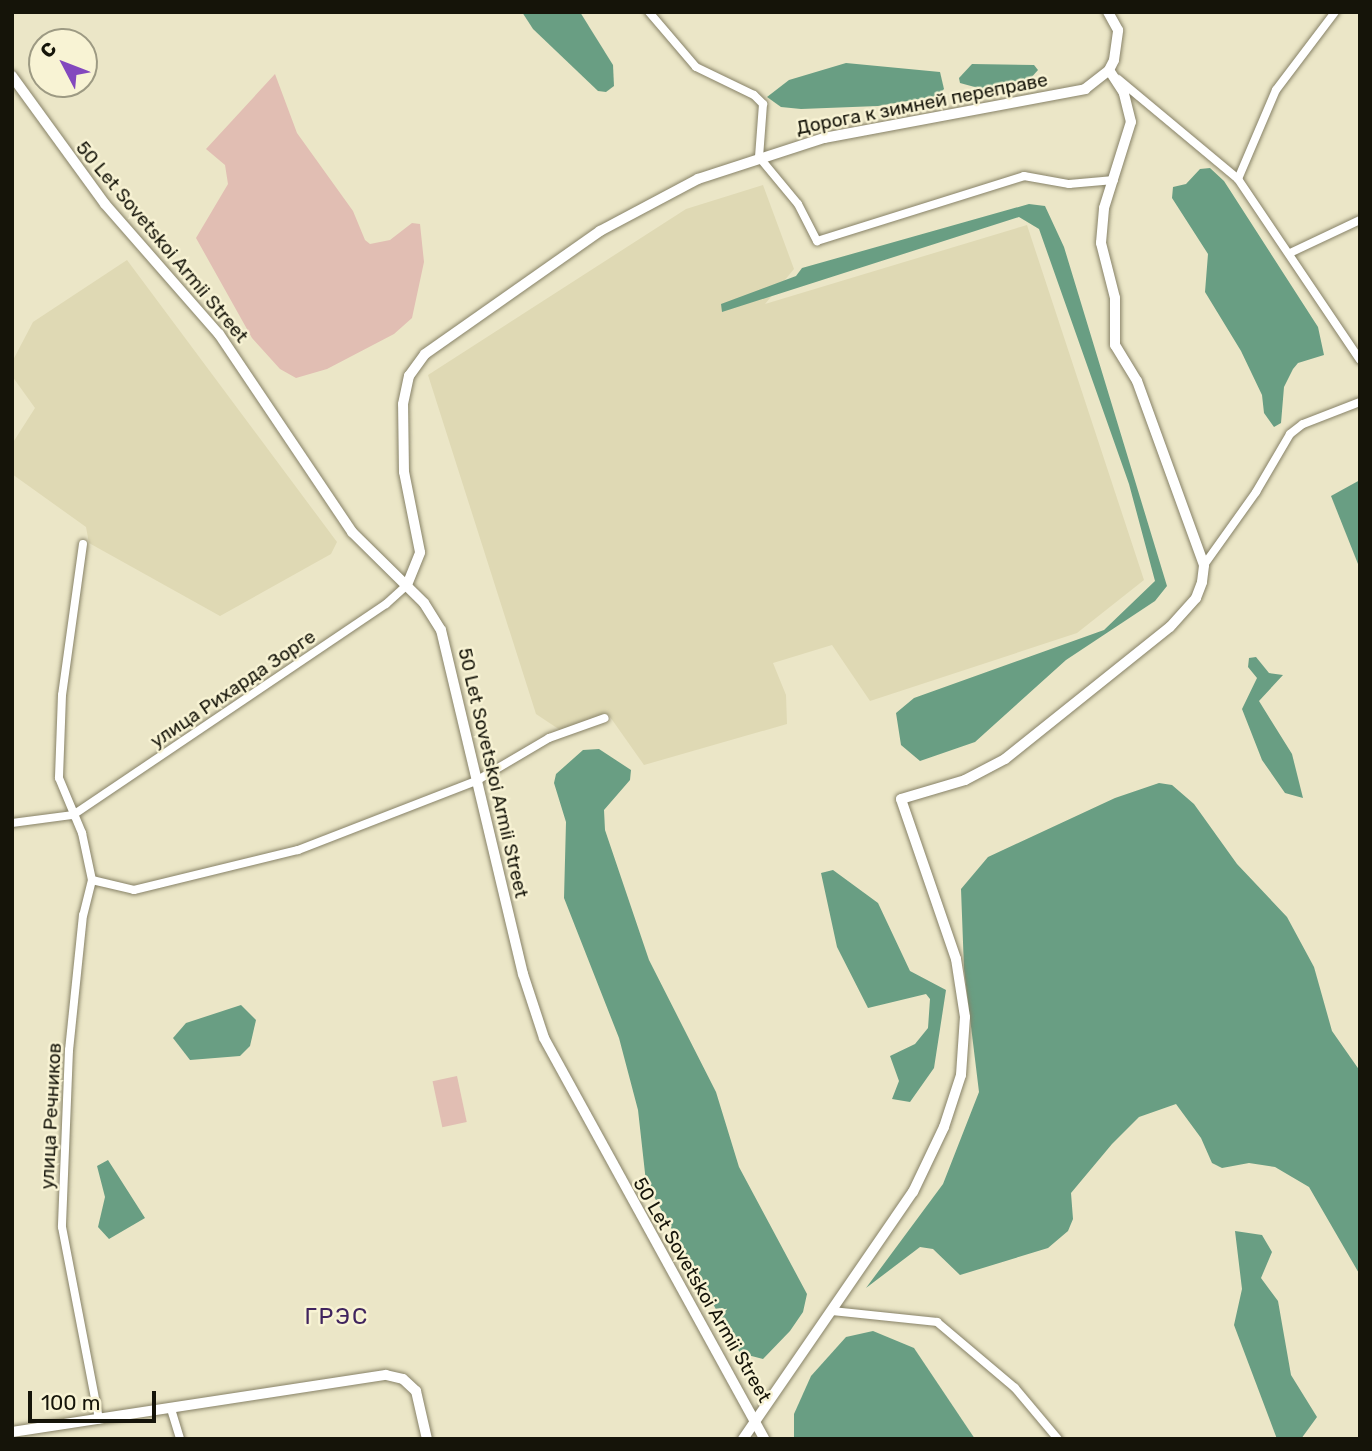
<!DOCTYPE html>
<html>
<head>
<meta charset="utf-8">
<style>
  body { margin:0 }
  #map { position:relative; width:1372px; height:1451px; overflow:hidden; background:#ebe6c7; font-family:Rubik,sans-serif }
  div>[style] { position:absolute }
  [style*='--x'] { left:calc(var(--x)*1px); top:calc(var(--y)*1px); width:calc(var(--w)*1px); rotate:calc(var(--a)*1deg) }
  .built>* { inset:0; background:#dfd9b4 }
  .green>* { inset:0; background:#e1beb3; transform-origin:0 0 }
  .water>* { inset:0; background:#699e83 }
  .roads { filter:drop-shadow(0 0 2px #878267) drop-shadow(0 0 2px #878267) }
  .street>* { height:8px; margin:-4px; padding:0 4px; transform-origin:4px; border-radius:4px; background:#fff }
  .secondary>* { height:10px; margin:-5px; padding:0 5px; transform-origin:5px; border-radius:5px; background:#fff }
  span { translate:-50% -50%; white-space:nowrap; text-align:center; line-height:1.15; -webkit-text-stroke:5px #f8f3d4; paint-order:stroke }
  .street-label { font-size:19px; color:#151409 }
  .quarter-label { font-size:23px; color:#40245e; letter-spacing:2px }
  .frame { position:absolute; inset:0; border:14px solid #151409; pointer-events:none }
  .north { position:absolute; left:28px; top:28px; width:70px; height:70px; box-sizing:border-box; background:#f8f3d4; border:2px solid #9d9a83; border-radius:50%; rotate:312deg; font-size:19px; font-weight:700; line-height:28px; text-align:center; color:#151409 }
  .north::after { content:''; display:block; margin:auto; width:24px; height:32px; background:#8348be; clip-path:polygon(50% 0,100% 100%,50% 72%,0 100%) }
  .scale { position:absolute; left:28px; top:1391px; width:128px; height:32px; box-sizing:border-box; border:4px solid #151409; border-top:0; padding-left:9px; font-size:21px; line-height:24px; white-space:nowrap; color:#151409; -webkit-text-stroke:5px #f8f3d4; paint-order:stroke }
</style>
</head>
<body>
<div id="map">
  <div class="built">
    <div style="clip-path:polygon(763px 185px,794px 269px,765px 304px,1027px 225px,1144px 580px,1077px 633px,870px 701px,832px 645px,773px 663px,786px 695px,787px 724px,644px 765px,608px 714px,560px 730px,536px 714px,428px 375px,686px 209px)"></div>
    <div style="clip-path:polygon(127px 260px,337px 542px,331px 554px,220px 616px,89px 543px,86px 527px,12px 474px,12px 444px,35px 408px,12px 376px,12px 362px,33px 322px)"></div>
  </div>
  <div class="green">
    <div style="clip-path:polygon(275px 74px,297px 133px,353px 211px,365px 240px,370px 244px,390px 240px,412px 223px,420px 224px,424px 262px,412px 318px,394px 334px,327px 369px,296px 378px,280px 369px,252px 338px,196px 238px,228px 184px,225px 165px,206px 149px)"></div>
    <div style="left:457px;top:1076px;width:47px;height:25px;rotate:78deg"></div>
  </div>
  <div class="water">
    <div style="clip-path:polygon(522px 12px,580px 12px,613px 65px,614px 86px,606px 92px,598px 91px,533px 29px)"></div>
    <div style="clip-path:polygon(846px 63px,940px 72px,944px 89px,937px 96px,878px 106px,801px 109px,781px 107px,767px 97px,789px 80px)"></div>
    <div style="clip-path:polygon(972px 64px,1034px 65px,1038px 70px,1030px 79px,982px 89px,960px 83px,959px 78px)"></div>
    <div style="clip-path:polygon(1210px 168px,1224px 181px,1318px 327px,1324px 355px,1298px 363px,1293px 369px,1284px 387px,1281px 423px,1274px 427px,1264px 413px,1262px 395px,1241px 351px,1205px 292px,1208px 254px,1172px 198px,1173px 187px,1186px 184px,1200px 169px)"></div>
    <div style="clip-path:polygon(1029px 204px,1045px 206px,1064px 247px,1167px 586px,1155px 601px,1066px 660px,975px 742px,920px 761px,901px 745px,896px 713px,914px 698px,1104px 630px,1155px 581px,1129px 484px,1039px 229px,1019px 217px,722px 312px,721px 304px,796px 276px,802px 268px)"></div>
    <div style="clip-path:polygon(1360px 480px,1360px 569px,1331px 496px)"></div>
    <div style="clip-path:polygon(1256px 657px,1269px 673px,1283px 675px,1259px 701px,1292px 754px,1303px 798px,1285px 793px,1262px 760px,1242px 709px,1257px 678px,1248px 667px,1249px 658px)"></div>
    <div style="clip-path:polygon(599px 749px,631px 770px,630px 780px,604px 810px,605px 830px,649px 960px,716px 1092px,739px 1167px,807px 1294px,803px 1312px,790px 1331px,763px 1359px,740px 1353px,646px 1182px,638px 1110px,619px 1038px,564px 898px,566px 822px,554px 783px,556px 774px,583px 750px)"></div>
    <div style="clip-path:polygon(1159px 783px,1172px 785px,1194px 804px,1237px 864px,1287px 917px,1314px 967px,1332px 1031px,1360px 1071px,1360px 1275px,1309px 1187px,1275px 1167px,1249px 1163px,1222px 1168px,1212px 1163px,1201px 1138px,1176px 1104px,1139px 1117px,1112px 1144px,1071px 1193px,1073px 1219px,1068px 1231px,1048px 1248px,960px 1275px,933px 1249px,920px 1247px,866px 1288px,943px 1184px,979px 1092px,964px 969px,961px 889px,988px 857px,1115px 798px)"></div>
    <div style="clip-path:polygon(833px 870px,878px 903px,910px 971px,946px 990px,934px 1068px,910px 1102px,892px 1099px,899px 1081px,890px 1056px,915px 1044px,928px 1028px,930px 999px,926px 994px,868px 1008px,837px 947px,821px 873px)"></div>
    <div style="clip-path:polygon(241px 1005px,256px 1020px,250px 1046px,240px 1056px,190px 1060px,173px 1038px,186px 1023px)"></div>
    <div style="clip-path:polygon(108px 1160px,145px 1218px,109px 1239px,98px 1227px,105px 1197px,97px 1166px)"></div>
    <div style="clip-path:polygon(1235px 1231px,1262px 1235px,1272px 1252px,1261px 1278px,1278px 1301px,1291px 1375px,1317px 1417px,1301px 1439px,1277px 1439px,1234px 1325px,1242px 1289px)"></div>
    <div style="clip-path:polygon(873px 1331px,914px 1348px,975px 1439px,794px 1439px,794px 1414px,811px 1376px,846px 1337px)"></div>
  </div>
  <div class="roads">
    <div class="street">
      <div style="--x:649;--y:12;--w:72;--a:49.5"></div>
      <div style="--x:696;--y:67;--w:64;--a:25.8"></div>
      <div style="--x:754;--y:95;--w:13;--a:45"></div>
      <div style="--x:763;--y:104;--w:53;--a:94.3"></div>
      <div style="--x:759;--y:157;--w:61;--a:50.3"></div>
      <div style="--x:798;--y:204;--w:42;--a:62.8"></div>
      <div style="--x:817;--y:241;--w:217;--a:-17.4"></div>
      <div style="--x:1024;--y:176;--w:46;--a:10.1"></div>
      <div style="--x:1069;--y:184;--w:45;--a:-5.1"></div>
      <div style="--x:1118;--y:79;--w:156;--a:39.8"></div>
      <div style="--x:1238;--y:179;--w:218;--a:56"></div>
      <div style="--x:1238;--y:179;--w:97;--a:-66.9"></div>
      <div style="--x:1276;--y:90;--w:98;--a:-52.9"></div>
      <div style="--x:1290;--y:253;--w:77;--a:-25.2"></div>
      <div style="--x:83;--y:544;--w:152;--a:97.9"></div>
      <div style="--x:62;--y:695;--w:83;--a:92.1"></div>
      <div style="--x:59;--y:778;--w:60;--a:67.3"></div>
      <div style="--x:82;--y:833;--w:48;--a:78"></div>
      <div style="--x:92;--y:880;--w:36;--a:104"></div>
      <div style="--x:83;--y:915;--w:136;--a:95.9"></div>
      <div style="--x:69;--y:1050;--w:177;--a:92.3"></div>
      <div style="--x:62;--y:1227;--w:196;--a:79.1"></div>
      <div style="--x:1204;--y:565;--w:90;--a:-54.5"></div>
      <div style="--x:1256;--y:492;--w:67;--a:-59.6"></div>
      <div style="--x:1290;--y:434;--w:16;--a:-38"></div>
      <div style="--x:1303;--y:424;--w:61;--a:-21.1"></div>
      <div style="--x:12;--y:823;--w:62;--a:-7.5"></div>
      <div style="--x:73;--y:815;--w:377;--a:-34"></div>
      <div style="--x:386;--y:604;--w:28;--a:-42"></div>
      <div style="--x:92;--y:880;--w:43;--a:13.4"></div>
      <div style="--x:134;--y:890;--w:169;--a:-13.7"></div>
      <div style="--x:298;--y:850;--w:191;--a:-21.2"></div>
      <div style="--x:476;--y:781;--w:85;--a:-30.5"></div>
      <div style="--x:549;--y:738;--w:59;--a:-19.7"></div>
      <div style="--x:832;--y:1311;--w:106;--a:6"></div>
      <div style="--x:937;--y:1322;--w:102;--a:40.2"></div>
      <div style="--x:1015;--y:1388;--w:67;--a:49.9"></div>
      <div style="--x:171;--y:1409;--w:31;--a:73"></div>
    </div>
    <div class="secondary">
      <div style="--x:12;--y:76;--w:158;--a:54"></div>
      <div style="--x:105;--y:204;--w:173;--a:48.8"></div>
      <div style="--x:219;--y:334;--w:239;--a:56.1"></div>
      <div style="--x:352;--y:532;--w:101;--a:44.6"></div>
      <div style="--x:424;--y:603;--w:32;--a:58"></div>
      <div style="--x:441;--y:630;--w:354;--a:76.6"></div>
      <div style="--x:523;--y:974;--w:67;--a:71.8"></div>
      <div style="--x:544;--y:1038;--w:457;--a:61.2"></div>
      <div style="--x:407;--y:585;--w:35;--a:-68"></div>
      <div style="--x:420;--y:552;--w:82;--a:-101.3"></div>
      <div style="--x:404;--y:472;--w:68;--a:-90.8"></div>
      <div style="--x:403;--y:404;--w:29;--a:-78"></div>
      <div style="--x:409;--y:376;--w:27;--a:-54"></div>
      <div style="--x:425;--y:354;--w:214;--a:-35.1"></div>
      <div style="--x:600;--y:231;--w:111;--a:-28"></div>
      <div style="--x:698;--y:179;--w:133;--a:-18"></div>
      <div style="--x:824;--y:138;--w:266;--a:-10.6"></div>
      <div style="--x:1085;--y:89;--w:31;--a:-38"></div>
      <div style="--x:1109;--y:70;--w:11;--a:-63"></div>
      <div style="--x:1114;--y:60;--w:30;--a:-82"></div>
      <div style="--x:1118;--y:30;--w:21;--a:-119"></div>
      <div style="--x:12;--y:1432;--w:378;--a:-8.7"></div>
      <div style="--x:386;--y:1375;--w:17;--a:13"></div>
      <div style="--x:403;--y:1379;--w:18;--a:43"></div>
      <div style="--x:416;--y:1391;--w:49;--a:77.1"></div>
      <div style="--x:743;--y:1439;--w:300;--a:-55.5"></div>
      <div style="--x:913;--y:1192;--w:72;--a:-64.5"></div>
      <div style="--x:944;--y:1127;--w:55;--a:-71.9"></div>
      <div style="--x:961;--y:1075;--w:58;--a:-86.1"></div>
      <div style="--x:965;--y:1017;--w:59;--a:-98.8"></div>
      <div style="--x:956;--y:959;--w:169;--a:-109"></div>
      <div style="--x:901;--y:799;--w:67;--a:-16.5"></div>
      <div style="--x:965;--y:780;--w:45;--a:-27.7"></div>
      <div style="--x:1005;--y:759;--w:211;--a:-38.7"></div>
      <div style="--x:1170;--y:627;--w:39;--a:-48"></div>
      <div style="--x:1196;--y:598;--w:17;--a:-69"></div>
      <div style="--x:1202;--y:582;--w:17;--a:-83"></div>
      <div style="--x:1204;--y:565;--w:196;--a:-110"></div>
      <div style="--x:1137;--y:381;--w:42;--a:-121.4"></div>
      <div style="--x:1115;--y:345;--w:47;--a:-90"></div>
      <div style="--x:1115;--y:298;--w:57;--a:-104.3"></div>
      <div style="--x:1101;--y:243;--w:35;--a:-85"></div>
      <div style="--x:1104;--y:208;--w:90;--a:-72.6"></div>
      <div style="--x:1131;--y:122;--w:30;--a:-104"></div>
      <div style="--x:1124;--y:93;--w:27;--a:-123"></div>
    </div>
  </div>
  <div class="street-label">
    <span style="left:922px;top:104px;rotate:-11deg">Дорога к зимней переправе</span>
    <span style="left:162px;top:242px;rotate:50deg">50 Let Sovetskoi Armii Street</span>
    <span style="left:233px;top:689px;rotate:-34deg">улица Рихарда Зорге</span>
    <span style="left:493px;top:773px;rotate:77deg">50 Let Sovetskoi Armii Street</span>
    <span style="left:51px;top:1116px;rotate:-87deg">улица Речников</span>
    <span style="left:702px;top:1290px;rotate:60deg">50 Let Sovetskoi Armii Street</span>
  </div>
  <div class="quarter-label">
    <span style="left:337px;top:1316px">ГРЭС</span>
  </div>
  <div class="frame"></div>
  <div class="north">С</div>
  <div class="scale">100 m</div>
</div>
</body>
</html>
